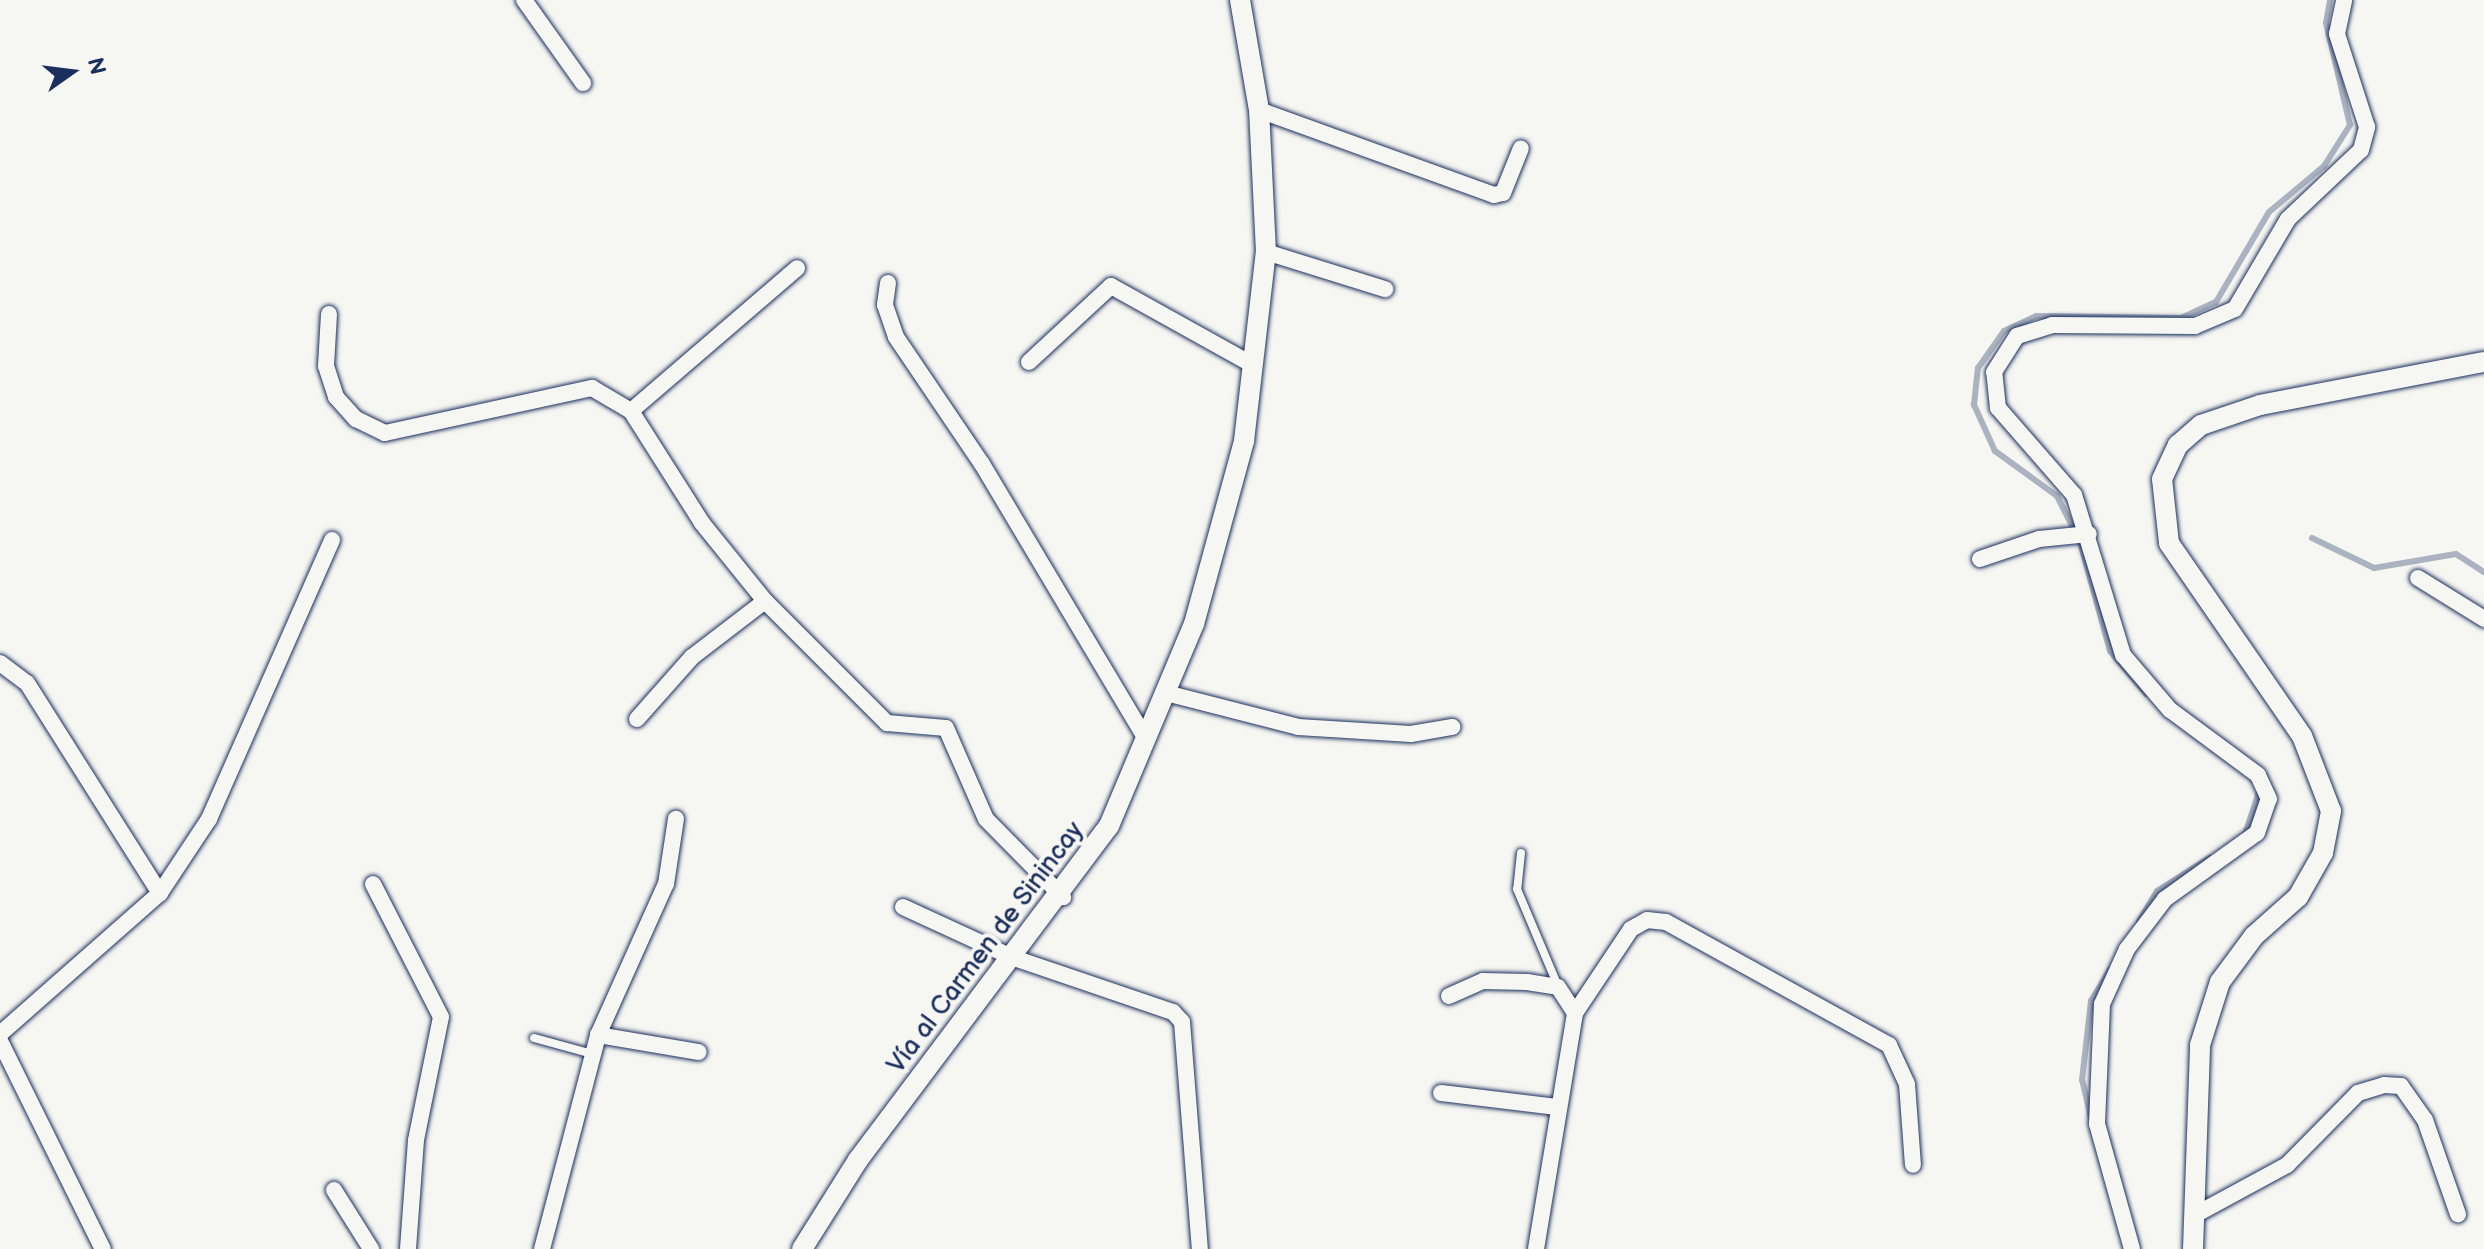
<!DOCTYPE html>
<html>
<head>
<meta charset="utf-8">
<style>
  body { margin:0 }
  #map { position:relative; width:2484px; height:1249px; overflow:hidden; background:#f6f6f2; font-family:"Balsamiq Sans",sans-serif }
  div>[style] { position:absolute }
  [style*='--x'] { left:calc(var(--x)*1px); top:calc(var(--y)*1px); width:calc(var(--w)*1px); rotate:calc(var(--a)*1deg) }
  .stream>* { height:6px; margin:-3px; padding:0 3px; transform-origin:3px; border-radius:3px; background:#abb2c0 }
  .roads { filter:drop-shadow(0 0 2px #1b2f5e) drop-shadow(0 0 2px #1b2f5e) }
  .service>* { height:8px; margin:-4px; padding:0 4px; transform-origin:4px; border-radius:4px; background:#f6f6f2 }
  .minor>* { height:16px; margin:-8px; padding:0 8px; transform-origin:8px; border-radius:8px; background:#f6f6f2 }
  .tertiary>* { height:20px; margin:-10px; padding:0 10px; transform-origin:10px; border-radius:10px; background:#f6f6f2 }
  span { translate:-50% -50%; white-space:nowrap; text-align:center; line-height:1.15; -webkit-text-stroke:8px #f6f6f2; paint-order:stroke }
  .street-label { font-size:26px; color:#1b2f5e }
  .north { position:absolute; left:32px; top:32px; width:80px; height:80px; -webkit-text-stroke:6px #f6f6f2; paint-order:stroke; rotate:76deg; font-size:22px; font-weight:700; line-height:32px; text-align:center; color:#1b2f5e }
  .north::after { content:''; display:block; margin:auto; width:28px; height:36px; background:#1b2f5e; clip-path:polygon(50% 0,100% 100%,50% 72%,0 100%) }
</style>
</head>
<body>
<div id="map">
  <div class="stream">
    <div style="--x:2312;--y:538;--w:69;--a:25.8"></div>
    <div style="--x:2374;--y:568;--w:83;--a:-9.7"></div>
    <div style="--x:2456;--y:554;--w:33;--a:33"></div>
    <div style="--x:2146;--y:694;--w:56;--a:-129.9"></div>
    <div style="--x:2110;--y:651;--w:113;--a:-105.4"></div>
    <div style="--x:2080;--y:542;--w:51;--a:-116.6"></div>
    <div style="--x:2057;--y:496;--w:77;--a:-144"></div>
    <div style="--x:1995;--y:451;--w:51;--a:-114.5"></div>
    <div style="--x:1974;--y:405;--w:37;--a:-84"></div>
    <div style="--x:1978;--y:368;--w:45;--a:-54.9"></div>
    <div style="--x:2004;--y:331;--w:35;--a:-25"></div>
    <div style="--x:2036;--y:316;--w:145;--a:0.8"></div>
    <div style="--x:2181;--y:318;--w:38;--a:-25"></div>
    <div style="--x:2216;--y:302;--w:104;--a:-59.5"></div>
    <div style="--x:2269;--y:212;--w:72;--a:-39.9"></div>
    <div style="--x:2324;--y:166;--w:49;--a:-57.6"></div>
    <div style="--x:2350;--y:125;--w:105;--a:-103.2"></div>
    <div style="--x:2326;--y:23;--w:23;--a:-80"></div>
    <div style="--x:2245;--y:834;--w:47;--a:-71.6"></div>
    <div style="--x:2139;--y:921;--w:35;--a:-59"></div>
    <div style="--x:2157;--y:891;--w:62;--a:-32.4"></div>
    <div style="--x:2091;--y:1118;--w:39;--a:-103"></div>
    <div style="--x:2082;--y:1080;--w:80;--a:-83.5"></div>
    <div style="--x:2091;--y:1001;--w:37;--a:-59"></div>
  </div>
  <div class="roads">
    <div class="service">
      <div style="--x:1521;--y:853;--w:36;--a:96"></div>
      <div style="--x:1517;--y:889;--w:105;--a:67.1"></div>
      <div style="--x:534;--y:1038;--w:57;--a:15.3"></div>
    </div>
    <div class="minor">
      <div style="--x:524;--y:0;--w:102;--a:54.6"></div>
      <div style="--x:1259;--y:110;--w:250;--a:19.9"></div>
      <div style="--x:1494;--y:195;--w:9;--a:-13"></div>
      <div style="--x:1503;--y:193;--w:48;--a:-68.2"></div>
      <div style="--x:1266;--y:252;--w:125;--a:17.3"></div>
      <div style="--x:888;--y:283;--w:22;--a:98"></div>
      <div style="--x:885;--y:305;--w:34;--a:71"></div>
      <div style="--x:896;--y:337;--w:153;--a:55.9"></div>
      <div style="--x:982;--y:464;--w:320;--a:59.2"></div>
      <div style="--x:329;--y:314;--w:52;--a:93.3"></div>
      <div style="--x:326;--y:366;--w:33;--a:72"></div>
      <div style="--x:336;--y:397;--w:30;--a:48"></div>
      <div style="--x:356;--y:419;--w:32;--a:26"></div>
      <div style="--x:385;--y:433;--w:212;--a:-12.3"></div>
      <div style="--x:592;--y:388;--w:45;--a:30.5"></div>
      <div style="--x:631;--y:411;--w:133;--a:57.6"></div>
      <div style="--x:702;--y:523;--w:100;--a:51.1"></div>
      <div style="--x:765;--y:601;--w:173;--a:45"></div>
      <div style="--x:887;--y:723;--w:59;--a:4.8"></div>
      <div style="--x:946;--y:728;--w:99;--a:66.3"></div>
      <div style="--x:986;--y:819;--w:110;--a:45.4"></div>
      <div style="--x:1029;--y:362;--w:112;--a:-42.8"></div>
      <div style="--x:1111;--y:286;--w:162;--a:29.1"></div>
      <div style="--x:631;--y:411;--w:219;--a:-40.7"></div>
      <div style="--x:1980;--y:559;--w:62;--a:-18.7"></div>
      <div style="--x:2039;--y:539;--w:50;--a:-5.7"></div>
      <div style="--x:2418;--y:578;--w:78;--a:31.8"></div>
      <div style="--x:0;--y:663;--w:34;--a:37"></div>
      <div style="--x:27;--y:683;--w:249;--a:57.7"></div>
      <div style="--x:160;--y:893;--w:213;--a:138.6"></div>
      <div style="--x:1166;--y:693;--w:136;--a:14.4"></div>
      <div style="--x:1298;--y:727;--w:113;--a:3.5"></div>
      <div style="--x:1411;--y:734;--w:42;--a:-9.7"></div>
      <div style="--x:637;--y:719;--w:83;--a:-48.4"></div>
      <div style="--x:692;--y:657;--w:92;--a:-37.5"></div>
      <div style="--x:373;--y:884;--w:149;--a:62.9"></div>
      <div style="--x:441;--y:1017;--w:126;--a:101.5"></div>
      <div style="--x:416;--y:1140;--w:109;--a:94.2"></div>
      <div style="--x:160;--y:893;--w:89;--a:-56.5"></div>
      <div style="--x:209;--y:819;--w:305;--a:-66.2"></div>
      <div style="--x:903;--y:907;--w:122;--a:24.7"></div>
      <div style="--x:1014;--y:958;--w:168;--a:18.8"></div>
      <div style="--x:1173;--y:1012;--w:13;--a:48"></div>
      <div style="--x:1182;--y:1022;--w:228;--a:85.5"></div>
      <div style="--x:1449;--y:996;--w:37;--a:-24"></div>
      <div style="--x:1483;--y:981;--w:44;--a:1.3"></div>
      <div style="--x:1527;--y:982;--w:31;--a:9"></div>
      <div style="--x:1558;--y:987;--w:31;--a:57"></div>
      <div style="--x:598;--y:1035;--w:166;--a:-65.8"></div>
      <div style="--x:666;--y:884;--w:66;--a:-81.3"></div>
      <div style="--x:0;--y:1041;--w:232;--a:63.7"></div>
      <div style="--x:1441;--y:1093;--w:117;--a:6.9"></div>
      <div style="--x:334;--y:1190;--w:70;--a:57.9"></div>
      <div style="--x:2193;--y:1216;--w:107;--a:-28.5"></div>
      <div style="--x:2287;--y:1165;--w:101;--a:-45.4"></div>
      <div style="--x:2358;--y:1093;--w:27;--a:-17"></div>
      <div style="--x:2384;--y:1085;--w:17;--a:3"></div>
      <div style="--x:2401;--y:1086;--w:42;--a:54.8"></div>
      <div style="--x:2425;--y:1120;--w:100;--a:70.7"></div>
      <div style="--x:542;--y:1249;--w:221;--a:-75.3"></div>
      <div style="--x:598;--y:1035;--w:102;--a:9.6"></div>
      <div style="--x:1536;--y:1249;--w:239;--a:-80.6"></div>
      <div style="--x:1575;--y:1013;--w:101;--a:-56.3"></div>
      <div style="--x:1631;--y:929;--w:18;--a:-29"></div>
      <div style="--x:1647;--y:920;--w:19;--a:6"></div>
      <div style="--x:1666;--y:922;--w:255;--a:28.9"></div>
      <div style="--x:1889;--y:1045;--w:43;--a:65.2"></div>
      <div style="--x:1907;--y:1084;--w:81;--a:85.8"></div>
      <div style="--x:2132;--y:1249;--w:130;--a:-105.6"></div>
      <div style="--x:2097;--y:1124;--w:120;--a:-87.6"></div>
      <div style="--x:2102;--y:1004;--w:60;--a:-65.6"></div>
      <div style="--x:2127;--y:949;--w:63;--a:-52.8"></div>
      <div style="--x:2165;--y:899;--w:113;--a:-35.7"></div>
      <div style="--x:2257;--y:833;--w:36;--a:-71"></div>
      <div style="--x:2269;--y:799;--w:26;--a:-115"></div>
      <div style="--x:2258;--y:775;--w:109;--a:-143.5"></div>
      <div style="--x:2170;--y:710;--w:72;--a:-130.5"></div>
      <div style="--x:2123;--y:655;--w:167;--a:-107"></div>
      <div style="--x:2074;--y:495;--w:116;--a:-131.1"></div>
      <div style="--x:1998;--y:408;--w:36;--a:-96"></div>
      <div style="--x:1994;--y:372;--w:43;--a:-57.4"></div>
      <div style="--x:2017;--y:336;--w:37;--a:-17"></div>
      <div style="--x:2052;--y:325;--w:143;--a:0.4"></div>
      <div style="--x:2195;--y:326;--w:43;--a:-23"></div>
      <div style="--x:2235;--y:309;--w:104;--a:-59.5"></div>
      <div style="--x:2288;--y:219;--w:100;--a:-43.4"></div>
      <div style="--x:2361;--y:150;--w:24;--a:-75"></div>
      <div style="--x:2367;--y:127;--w:98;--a:-107.9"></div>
      <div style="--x:2337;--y:34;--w:35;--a:-78"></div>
    </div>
    <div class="tertiary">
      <div style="--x:802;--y:1249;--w:105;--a:-57.8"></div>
      <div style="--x:858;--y:1160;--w:418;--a:-53.1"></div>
      <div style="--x:1109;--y:826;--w:219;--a:-67.2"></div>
      <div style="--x:1194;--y:624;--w:190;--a:-74.7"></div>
      <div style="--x:1244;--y:441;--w:190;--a:-83.4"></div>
      <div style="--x:1266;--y:252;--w:142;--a:-92.8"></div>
      <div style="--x:1259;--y:110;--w:112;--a:-99.8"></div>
      <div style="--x:2193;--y:1249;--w:204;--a:-88"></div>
      <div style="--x:2200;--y:1045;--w:66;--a:-72.4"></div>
      <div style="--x:2220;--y:982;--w:57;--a:-53.5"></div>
      <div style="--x:2254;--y:936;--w:59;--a:-41.6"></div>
      <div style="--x:2298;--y:897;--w:51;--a:-60.4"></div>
      <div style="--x:2323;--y:853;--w:43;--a:-79.2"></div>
      <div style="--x:2331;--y:811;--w:80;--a:-111.1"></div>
      <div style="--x:2302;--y:736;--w:234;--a:-124.6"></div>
      <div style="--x:2169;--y:543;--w:64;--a:-96.2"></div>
      <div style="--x:2162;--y:479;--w:38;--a:-65"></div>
      <div style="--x:2178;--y:445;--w:30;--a:-41"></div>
      <div style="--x:2201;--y:425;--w:62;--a:-18.7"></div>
      <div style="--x:2260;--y:405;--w:228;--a:-10.9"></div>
    </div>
  </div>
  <div class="street-label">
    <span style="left:986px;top:948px;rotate:-53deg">Vía al Carmen de Sinincay</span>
  </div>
  <div class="north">N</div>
</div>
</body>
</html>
